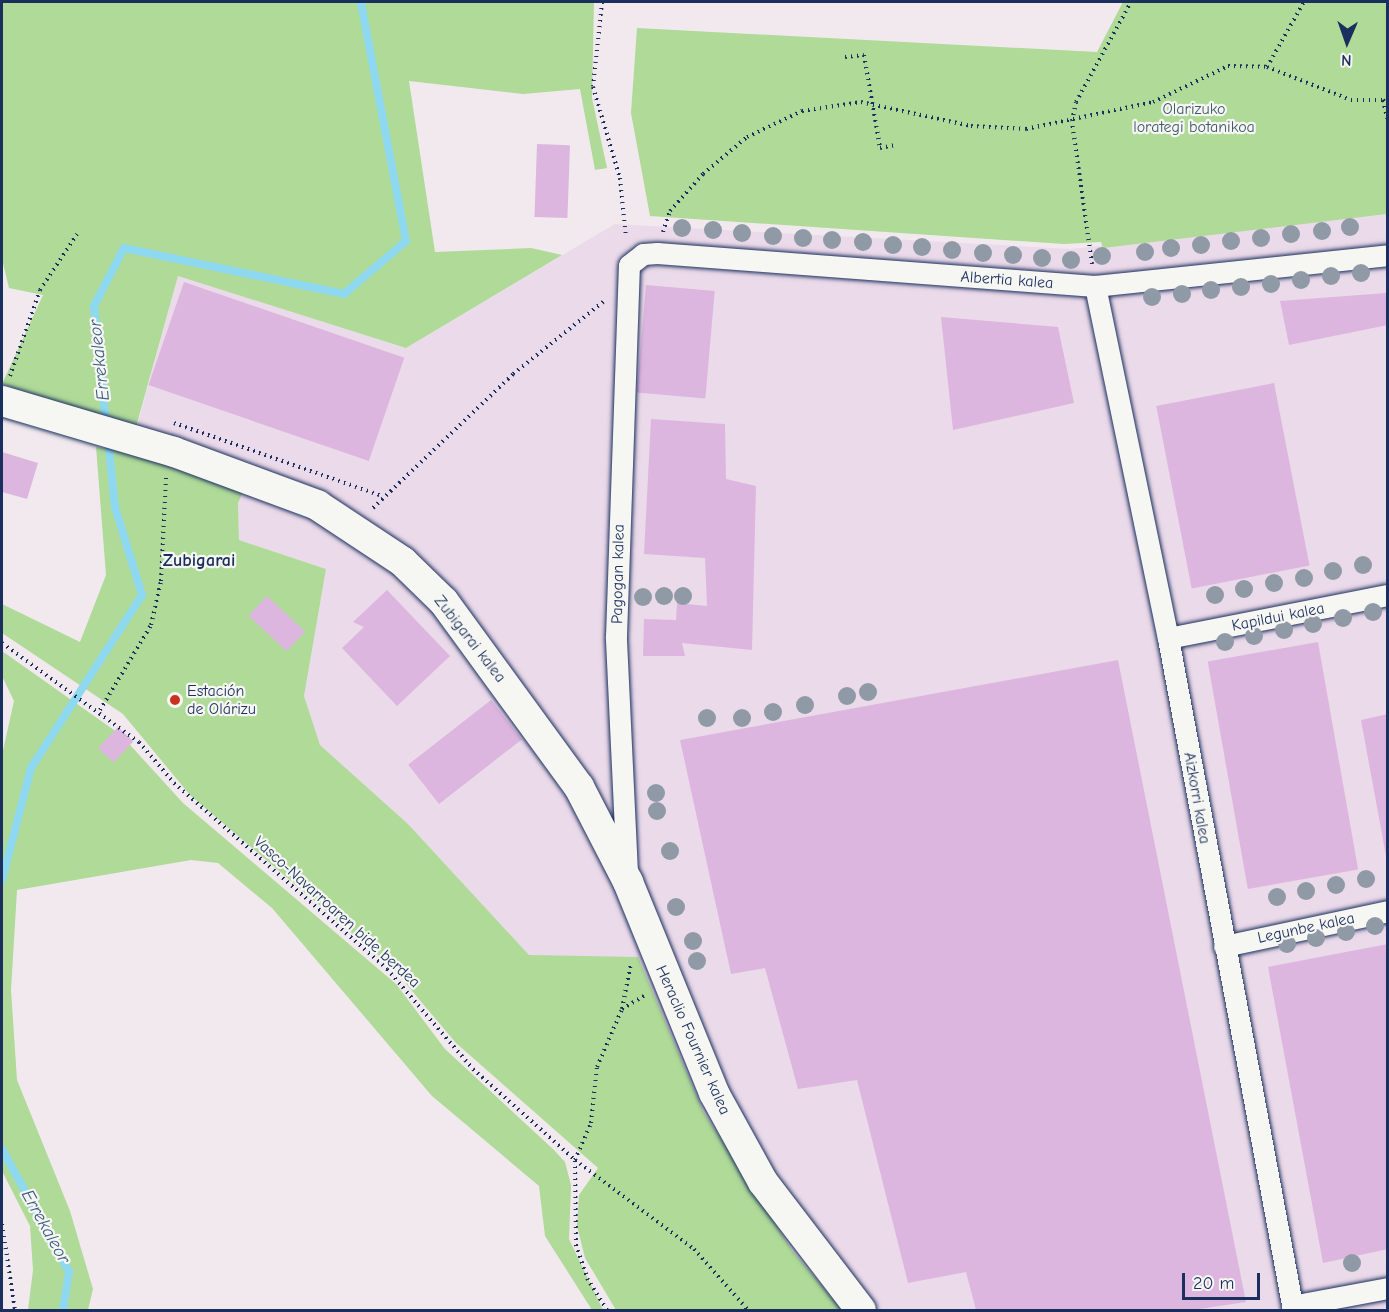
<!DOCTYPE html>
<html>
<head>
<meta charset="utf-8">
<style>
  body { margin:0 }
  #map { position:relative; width:1389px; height:1312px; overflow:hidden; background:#f1e9ee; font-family:"Comic Neue",sans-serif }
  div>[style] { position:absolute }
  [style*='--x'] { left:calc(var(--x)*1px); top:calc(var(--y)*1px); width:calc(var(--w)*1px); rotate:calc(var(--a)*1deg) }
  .built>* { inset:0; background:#ebdaea }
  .green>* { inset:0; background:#afda98 }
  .stream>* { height:8px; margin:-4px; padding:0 4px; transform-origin:4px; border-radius:4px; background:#8ed9ef }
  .building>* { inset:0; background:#ddb6df; transform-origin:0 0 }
  .path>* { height:4px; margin-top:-2px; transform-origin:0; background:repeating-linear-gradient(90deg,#1b2f5e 0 1.5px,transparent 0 6px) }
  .roads { filter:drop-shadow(0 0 2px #1b2f5e) drop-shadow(0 0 2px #1b2f5e) }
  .street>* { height:21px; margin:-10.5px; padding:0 10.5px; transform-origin:10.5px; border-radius:10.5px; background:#f6f6f2 }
  .secondary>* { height:30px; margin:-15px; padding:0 15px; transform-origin:15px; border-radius:15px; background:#f6f6f2 }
  .trees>* { width:18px; height:18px; margin:-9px; border-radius:50%; background:#909aa6 }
  .dots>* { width:16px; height:16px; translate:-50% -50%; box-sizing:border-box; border:3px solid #f6f6f2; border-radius:50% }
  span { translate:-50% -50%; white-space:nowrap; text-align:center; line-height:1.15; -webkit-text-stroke:4.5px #f6f6f2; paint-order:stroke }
  .park-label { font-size:16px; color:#405a6c }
  .street-label { font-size:16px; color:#1b2f5e }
  .poi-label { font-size:16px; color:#1b2f5e }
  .left { translate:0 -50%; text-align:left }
  .water-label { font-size:18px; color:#385a82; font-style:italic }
  .neighbourhood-label { font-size:18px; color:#1b2f5e; font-weight:700 }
  .frame { position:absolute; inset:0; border:3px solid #1b2f5e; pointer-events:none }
  .north { position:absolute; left:1317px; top:12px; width:60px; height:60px; -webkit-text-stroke:4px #f6f6f2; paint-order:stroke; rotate:182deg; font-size:16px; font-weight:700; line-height:24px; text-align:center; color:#1b2f5e }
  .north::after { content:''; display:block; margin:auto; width:21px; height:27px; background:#1b2f5e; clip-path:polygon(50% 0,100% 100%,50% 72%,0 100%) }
  .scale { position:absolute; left:1182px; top:1273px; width:78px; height:27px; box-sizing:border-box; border:3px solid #1b2f5e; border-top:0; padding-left:8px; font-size:18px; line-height:21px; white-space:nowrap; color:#1b2f5e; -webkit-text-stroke:4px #f6f6f2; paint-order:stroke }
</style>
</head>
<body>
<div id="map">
  <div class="built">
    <div style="clip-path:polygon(1387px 214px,1387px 1310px,841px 1310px,775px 1227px,694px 1095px,574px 959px,529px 955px,408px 824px,320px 745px,304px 696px,326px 569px,239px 540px,238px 503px,243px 492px,130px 452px,178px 276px,406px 348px,615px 224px,1071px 249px)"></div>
  </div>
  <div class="green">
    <div style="clip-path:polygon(2px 2px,594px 2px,592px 98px,607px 168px,595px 170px,580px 89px,523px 94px,409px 81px,435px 252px,531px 248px,562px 255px,406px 348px,178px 276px,136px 427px,2px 384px,43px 295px,9px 288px,2px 259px)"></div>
    <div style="clip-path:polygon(1123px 2px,1387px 2px,1387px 214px,1103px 248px,1101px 242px,1064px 244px,650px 216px,631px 113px,637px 28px,1097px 52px)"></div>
    <div style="clip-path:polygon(96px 447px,130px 452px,243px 492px,238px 503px,239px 540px,326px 569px,304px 696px,320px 745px,408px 824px,529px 955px,638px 957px,703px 1111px,792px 1250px,842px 1310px,616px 1310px,585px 1258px,577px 1226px,579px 1195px,598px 1168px,456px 1043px,391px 966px,190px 795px,123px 714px,2px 633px,2px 604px,80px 642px,106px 575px)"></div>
    <div style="clip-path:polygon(2px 651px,121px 735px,183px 803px,396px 984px,445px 1049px,554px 1150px,565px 1162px,571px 1185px,569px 1239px,603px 1310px,592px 1310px,545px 1236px,539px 1186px,432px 1096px,272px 908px,218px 863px,191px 860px,17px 890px,11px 990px,17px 1080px,70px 1211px,93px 1289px,88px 1310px,28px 1310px,33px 1270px,30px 1226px,2px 1171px,2px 755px,14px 701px,2px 676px)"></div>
  </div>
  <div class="stream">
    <div style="--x:106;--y:424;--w:119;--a:-95.8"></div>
    <div style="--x:94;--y:306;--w:65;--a:-62.7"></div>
    <div style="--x:124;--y:248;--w:225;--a:11.8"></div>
    <div style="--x:344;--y:294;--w:82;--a:-40.5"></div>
    <div style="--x:406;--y:241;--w:243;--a:-100.7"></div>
    <div style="--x:2;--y:880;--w:116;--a:-75.5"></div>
    <div style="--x:31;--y:768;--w:206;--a:-57.3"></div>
    <div style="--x:142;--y:595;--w:92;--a:-107.1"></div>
    <div style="--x:115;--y:507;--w:68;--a:-95.9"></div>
    <div style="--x:2;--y:1149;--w:140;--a:61.4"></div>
    <div style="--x:69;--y:1272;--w:38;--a:99"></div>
  </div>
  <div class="building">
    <div style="left:537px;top:144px;width:33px;height:73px;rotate:2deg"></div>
    <div style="left:184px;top:282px;width:233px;height:109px;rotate:19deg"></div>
    <div style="left:646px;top:285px;width:69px;height:108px;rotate:5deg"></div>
    <div style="clip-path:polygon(1386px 293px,1388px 325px,1289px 345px,1280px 301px)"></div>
    <div style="clip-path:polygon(941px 317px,1058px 327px,1074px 403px,953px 430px)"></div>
    <div style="left:1274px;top:383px;width:186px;height:120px;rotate:79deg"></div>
    <div style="clip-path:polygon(651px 419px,725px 424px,726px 479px,756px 486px,752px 650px,682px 643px,685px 656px,643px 656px,644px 619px,676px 620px,677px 603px,707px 606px,705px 558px,644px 554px)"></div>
    <div style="clip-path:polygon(2px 452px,38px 463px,27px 499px,2px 492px)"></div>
    <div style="clip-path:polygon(387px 590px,450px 656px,397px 706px,342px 648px,364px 627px,353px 622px)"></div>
    <div style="left:267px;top:596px;width:52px;height:27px;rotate:43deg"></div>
    <div style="left:1318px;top:642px;width:231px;height:112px;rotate:80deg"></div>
    <div style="clip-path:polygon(1118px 660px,1246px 1302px,1193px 1310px,976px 1310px,966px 1272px,908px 1283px,857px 1080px,798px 1089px,765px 968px,731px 974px,680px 740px)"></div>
    <div style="left:491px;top:700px;width:50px;height:105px;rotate:52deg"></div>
    <div style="clip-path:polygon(1388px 714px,1388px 856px,1386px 856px,1361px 720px)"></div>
    <div style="left:118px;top:727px;width:21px;height:29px;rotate:43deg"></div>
    <div style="clip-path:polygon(1388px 944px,1388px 1249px,1323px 1263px,1268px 967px)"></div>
  </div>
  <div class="path">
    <div style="--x:602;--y:2;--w:85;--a:96"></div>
    <div style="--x:593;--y:87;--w:95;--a:73.5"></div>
    <div style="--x:620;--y:178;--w:59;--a:84.2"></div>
    <div style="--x:845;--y:57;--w:19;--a:-6"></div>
    <div style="--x:864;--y:55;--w:94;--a:80.2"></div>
    <div style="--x:880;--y:148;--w:15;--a:-11"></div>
    <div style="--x:1267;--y:67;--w:75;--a:-60.4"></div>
    <div style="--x:1388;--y:96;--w:6;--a:141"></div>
    <div style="--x:1383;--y:100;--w:23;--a:77"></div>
    <div style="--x:663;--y:232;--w:22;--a:-72"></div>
    <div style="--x:670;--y:211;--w:50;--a:-48.3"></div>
    <div style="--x:703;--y:174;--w:57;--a:-40.1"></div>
    <div style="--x:747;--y:137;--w:61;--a:-25.3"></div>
    <div style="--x:802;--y:111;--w:60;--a:-8.7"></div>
    <div style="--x:861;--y:102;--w:113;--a:12.3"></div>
    <div style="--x:971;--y:126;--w:55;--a:3.1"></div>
    <div style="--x:1026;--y:129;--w:130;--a:-12"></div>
    <div style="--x:1153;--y:102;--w:83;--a:-25.6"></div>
    <div style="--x:1228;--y:66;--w:39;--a:1"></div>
    <div style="--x:1267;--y:67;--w:90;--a:21.4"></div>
    <div style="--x:1351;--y:100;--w:32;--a:0"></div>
    <div style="--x:1383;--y:100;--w:7;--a:45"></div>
    <div style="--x:1092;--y:264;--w:144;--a:-98"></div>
    <div style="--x:1072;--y:121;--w:19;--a:-78"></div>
    <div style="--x:1076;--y:102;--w:114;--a:-61.2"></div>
    <div style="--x:10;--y:376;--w:91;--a:-70.8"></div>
    <div style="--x:40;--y:290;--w:67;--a:-56.5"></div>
    <div style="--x:174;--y:423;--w:221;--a:19.3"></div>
    <div style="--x:373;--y:508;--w:194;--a:-43.7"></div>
    <div style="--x:513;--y:374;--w:117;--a:-38.7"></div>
    <div style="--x:2;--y:643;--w:169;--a:35.9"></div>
    <div style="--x:139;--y:742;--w:54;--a:49.5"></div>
    <div style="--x:174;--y:783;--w:283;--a:41.1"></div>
    <div style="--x:387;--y:969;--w:132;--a:49.3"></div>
    <div style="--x:473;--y:1069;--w:137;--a:41.7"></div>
    <div style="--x:575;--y:1160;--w:149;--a:36.8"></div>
    <div style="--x:694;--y:1249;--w:81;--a:48.5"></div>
    <div style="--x:100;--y:710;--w:99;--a:-59"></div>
    <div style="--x:151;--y:625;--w:45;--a:-77.2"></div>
    <div style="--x:161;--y:581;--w:104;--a:-87.2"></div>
    <div style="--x:622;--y:1009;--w:26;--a:-31"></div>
    <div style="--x:2;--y:1224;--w:87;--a:81.4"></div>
    <div style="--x:607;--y:1310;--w:36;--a:-122"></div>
    <div style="--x:588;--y:1280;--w:36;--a:-109"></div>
    <div style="--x:576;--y:1246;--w:86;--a:-90.7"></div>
    <div style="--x:575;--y:1160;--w:40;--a:-66.6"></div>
    <div style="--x:591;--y:1123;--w:56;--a:-83.9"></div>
    <div style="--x:597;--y:1067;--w:63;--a:-66.7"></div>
    <div style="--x:622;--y:1009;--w:47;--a:-78.9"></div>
  </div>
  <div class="roads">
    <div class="street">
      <div style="--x:1095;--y:286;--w:359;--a:78.3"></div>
      <div style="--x:1168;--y:638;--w:684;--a:79.46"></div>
      <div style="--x:1168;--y:638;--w:224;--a:-11.1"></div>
      <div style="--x:627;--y:873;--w:237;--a:-92.7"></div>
      <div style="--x:616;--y:636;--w:371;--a:-88"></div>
      <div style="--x:629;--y:265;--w:18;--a:-38"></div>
      <div style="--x:643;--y:254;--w:14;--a:-4"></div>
      <div style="--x:657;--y:253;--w:439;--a:4.3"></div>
      <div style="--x:1095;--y:286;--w:295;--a:-6"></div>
      <div style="--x:1224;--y:946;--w:168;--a:-12"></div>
      <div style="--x:1292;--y:1306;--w:98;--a:-10.6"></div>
    </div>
    <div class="secondary">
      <div style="--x:2;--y:401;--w:179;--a:16.5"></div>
      <div style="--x:174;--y:452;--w:153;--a:20.3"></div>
      <div style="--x:317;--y:505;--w:103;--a:33.5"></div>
      <div style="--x:403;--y:562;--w:57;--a:44.3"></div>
      <div style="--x:444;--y:602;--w:229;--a:53.9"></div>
      <div style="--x:579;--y:787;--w:107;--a:62.7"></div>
      <div style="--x:628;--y:882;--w:228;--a:67.8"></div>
      <div style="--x:714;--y:1093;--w:102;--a:61.2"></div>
      <div style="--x:763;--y:1182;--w:161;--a:52.6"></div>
    </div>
  </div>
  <div class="trees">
    <div style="left:1350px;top:227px"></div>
    <div style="left:682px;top:228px"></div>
    <div style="left:713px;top:230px"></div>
    <div style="left:1322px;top:231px"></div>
    <div style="left:742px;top:233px"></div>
    <div style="left:1291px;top:234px"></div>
    <div style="left:773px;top:236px"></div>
    <div style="left:803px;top:238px"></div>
    <div style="left:1261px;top:238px"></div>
    <div style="left:832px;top:240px"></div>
    <div style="left:1231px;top:241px"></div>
    <div style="left:863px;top:242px"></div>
    <div style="left:893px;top:245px"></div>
    <div style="left:1201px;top:245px"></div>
    <div style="left:922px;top:247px"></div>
    <div style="left:1171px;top:248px"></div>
    <div style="left:952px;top:250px"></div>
    <div style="left:1145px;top:252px"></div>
    <div style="left:983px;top:253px"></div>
    <div style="left:1013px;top:255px"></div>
    <div style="left:1102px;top:256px"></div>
    <div style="left:1042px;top:258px"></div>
    <div style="left:1071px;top:260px"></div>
    <div style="left:1361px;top:273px"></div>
    <div style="left:1331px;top:276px"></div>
    <div style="left:1301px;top:280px"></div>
    <div style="left:1271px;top:284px"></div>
    <div style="left:1241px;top:287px"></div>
    <div style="left:1211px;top:290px"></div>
    <div style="left:1182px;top:294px"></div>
    <div style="left:1152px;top:297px"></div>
    <div style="left:1363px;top:565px"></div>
    <div style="left:1333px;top:571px"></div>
    <div style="left:1304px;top:578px"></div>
    <div style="left:1274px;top:583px"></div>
    <div style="left:1244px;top:589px"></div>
    <div style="left:1215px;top:595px"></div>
    <div style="left:664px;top:596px"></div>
    <div style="left:683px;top:596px"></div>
    <div style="left:643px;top:597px"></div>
    <div style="left:1373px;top:612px"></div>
    <div style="left:1343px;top:618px"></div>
    <div style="left:1313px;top:624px"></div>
    <div style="left:1284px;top:630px"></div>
    <div style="left:1254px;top:636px"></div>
    <div style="left:1225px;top:642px"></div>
    <div style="left:868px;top:692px"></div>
    <div style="left:847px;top:696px"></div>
    <div style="left:805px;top:705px"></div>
    <div style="left:773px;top:712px"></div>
    <div style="left:707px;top:718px"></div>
    <div style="left:742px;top:718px"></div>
    <div style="left:656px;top:793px"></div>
    <div style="left:657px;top:811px"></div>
    <div style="left:670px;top:851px"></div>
    <div style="left:1366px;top:879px"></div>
    <div style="left:1336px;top:885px"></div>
    <div style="left:1306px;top:891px"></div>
    <div style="left:1277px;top:897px"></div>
    <div style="left:676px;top:907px"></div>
    <div style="left:1375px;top:926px"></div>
    <div style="left:1346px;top:932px"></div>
    <div style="left:1316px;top:938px"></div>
    <div style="left:693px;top:941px"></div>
    <div style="left:1287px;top:944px"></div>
    <div style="left:697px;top:961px"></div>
    <div style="left:1352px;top:1263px"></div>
  </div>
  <div class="dots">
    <div style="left:175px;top:700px;background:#c8321e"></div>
  </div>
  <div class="park-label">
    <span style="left:1194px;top:118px">Olarizuko<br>lorategi botanikoa</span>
  </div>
  <div class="street-label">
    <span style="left:1007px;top:280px;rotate:4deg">Albertia kalea</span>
    <span style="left:618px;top:574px;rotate:-89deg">Pagogan kalea</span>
    <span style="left:1278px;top:617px;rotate:-11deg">Kapildui kalea</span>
    <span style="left:470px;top:639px;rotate:52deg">Zubigarai kalea</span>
    <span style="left:1197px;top:798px;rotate:80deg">Aizkorri kalea</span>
    <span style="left:337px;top:912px;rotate:42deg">Vasco-Navarroaren bide berdea</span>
    <span style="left:1306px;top:928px;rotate:-12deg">Legunbe kalea</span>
    <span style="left:693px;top:1040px;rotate:66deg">Heraclio Fournier kalea</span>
  </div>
  <div class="poi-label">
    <span class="left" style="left:187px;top:700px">Estación<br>de Olárizu</span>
  </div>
  <div class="water-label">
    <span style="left:100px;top:360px;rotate:-96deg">Errekaleor</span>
    <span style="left:45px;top:1227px;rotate:61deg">Errekaleor</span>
  </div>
  <div class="neighbourhood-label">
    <span style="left:199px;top:561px">Zubigarai</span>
  </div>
  <div class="frame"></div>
  <div class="north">N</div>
  <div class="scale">20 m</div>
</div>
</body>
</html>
